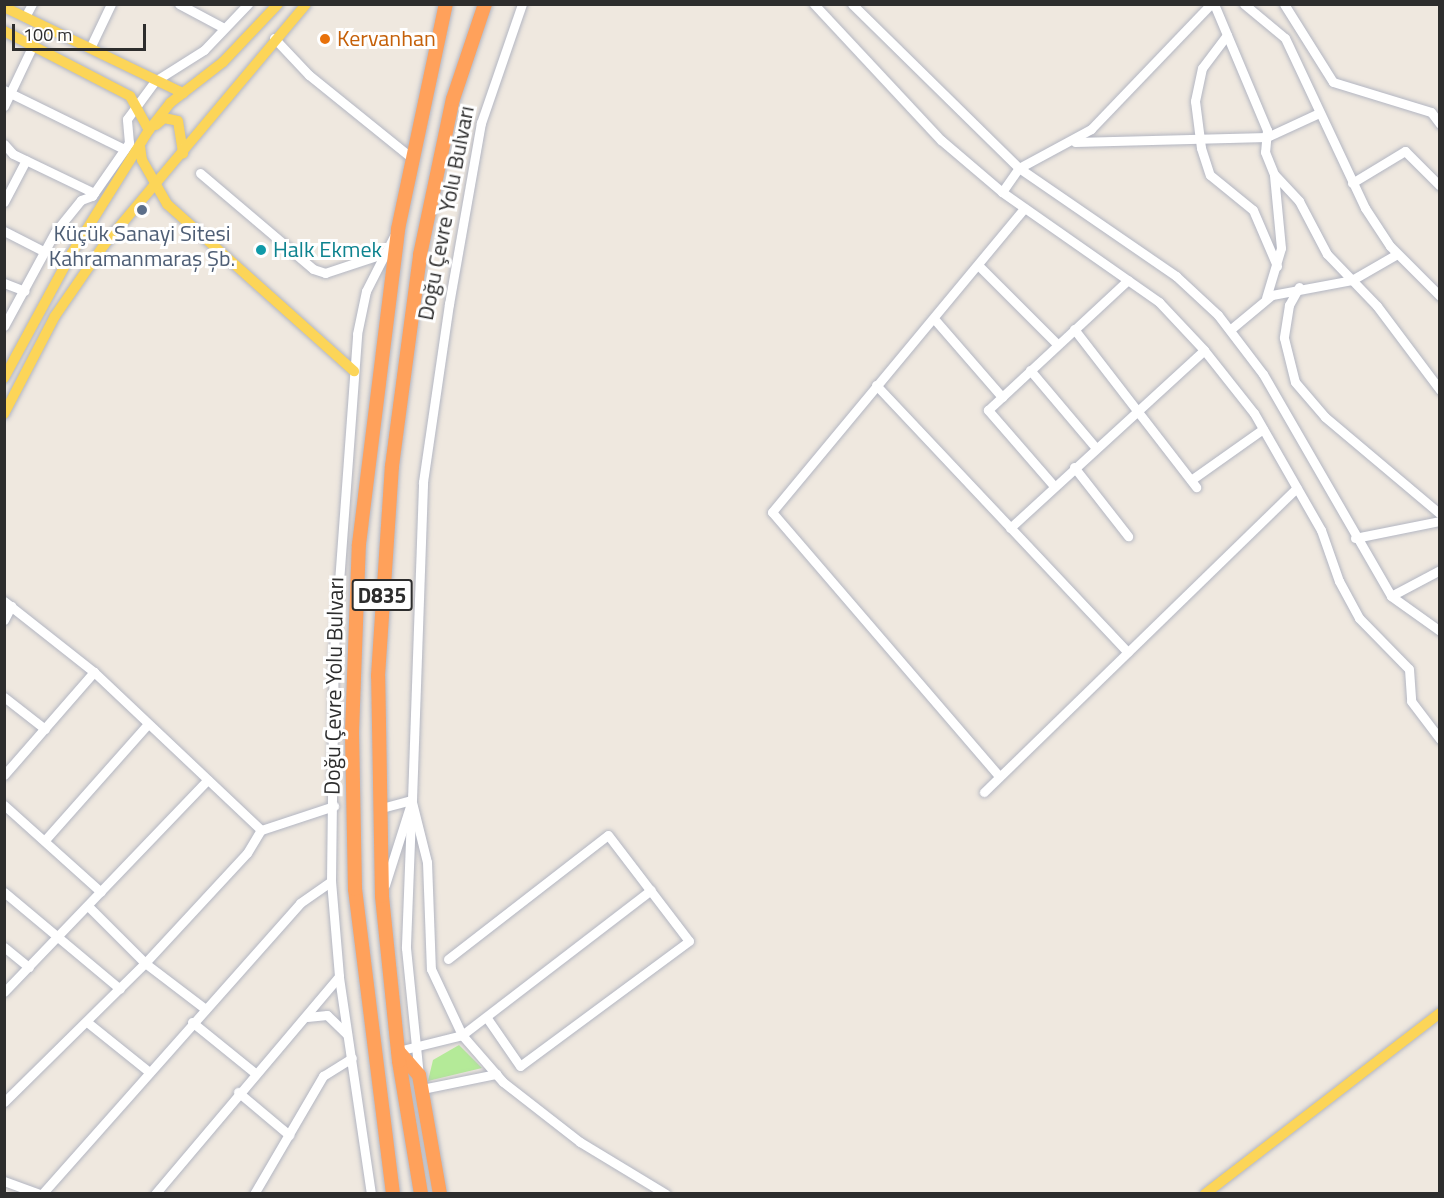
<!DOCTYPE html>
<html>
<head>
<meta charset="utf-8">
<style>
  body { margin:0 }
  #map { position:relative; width:1444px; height:1198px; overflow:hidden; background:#efe8df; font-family:"Titillium Web",sans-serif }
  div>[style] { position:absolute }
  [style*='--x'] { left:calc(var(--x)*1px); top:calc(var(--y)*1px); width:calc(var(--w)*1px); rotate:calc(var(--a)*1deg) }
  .green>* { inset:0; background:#b4ea98 }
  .roads { filter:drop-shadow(0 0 2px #b3b6c2) drop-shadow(0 0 2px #b3b6c2) }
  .minor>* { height:9px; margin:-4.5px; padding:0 4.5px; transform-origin:4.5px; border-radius:4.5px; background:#fff }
  .major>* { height:10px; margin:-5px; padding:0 5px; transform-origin:5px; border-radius:5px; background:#fcd558 }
  .highway>* { height:14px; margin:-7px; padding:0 7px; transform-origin:7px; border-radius:7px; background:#ffa15b }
  .dots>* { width:16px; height:16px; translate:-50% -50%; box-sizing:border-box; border:3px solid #fff; border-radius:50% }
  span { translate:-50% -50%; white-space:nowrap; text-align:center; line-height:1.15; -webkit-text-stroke:6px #fff; paint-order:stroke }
  .shield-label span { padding:2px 4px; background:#fff; border:2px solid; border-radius:4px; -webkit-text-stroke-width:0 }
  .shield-label { font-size:21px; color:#2d2d2d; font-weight:700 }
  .food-label { font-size:22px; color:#c56008 }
  .left { translate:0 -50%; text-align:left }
  .street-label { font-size:22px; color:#2d2d2d }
  .service-label { font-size:22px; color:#4e5e75 }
  .culture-label { font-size:22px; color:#0d838f }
  .frame { position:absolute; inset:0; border:6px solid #2d2d2d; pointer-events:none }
  .scale { position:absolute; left:12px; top:24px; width:134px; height:27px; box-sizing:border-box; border:3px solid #2d2d2d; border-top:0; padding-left:8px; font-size:18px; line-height:21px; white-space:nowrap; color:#2d2d2d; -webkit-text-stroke:4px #fff; paint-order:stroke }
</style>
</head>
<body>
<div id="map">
  <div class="green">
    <div style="clip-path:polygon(459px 1045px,482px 1068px,428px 1081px,433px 1060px)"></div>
  </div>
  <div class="roads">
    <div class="minor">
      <div style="--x:179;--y:4;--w:51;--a:28.1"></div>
      <div style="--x:814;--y:4;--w:186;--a:47"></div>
      <div style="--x:941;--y:140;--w:80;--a:40.4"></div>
      <div style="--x:1002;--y:192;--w:192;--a:35"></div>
      <div style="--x:1159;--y:302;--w:66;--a:46.8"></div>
      <div style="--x:1204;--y:350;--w:80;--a:51.6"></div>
      <div style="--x:1254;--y:413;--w:135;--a:60.2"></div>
      <div style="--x:1321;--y:530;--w:54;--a:70.6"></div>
      <div style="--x:1339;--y:581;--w:42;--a:61.6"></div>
      <div style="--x:1359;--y:618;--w:71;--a:45.6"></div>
      <div style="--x:1409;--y:669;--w:32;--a:86"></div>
      <div style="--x:1411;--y:701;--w:48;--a:52.7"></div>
      <div style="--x:852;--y:4;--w:234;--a:44.5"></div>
      <div style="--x:1019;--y:168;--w:191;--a:34.5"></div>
      <div style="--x:1176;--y:276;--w:57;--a:42.9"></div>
      <div style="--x:1218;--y:315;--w:74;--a:52.7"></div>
      <div style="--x:1263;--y:374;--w:256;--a:60"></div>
      <div style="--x:1391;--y:596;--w:60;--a:35.5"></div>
      <div style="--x:1214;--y:4;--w:137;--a:67.2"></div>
      <div style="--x:1267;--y:130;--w:22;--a:95"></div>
      <div style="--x:1265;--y:152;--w:24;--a:68"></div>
      <div style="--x:1274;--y:174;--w:37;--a:47"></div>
      <div style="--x:1299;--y:201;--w:60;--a:62.2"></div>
      <div style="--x:1327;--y:254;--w:72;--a:46.1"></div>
      <div style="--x:1377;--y:306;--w:105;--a:53.1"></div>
      <div style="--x:1244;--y:4;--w:53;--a:39.7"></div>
      <div style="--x:1285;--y:38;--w:188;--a:64.8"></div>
      <div style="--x:1365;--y:208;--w:45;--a:56.7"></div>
      <div style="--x:1390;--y:246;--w:71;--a:45"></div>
      <div style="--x:1284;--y:4;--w:92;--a:57.9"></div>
      <div style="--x:1333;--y:82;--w:102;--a:17"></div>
      <div style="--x:1431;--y:112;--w:15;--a:53"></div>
      <div style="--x:25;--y:17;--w:15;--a:-62"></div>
      <div style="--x:1227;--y:35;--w:41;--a:127.1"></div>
      <div style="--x:1202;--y:68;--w:34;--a:102"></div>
      <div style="--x:1195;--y:101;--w:47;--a:82.7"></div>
      <div style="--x:1201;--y:148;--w:28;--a:72"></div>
      <div style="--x:1210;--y:175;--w:55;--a:39.1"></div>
      <div style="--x:1253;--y:210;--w:61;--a:66.8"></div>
      <div style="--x:274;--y:38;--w:51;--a:46.6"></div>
      <div style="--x:309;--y:75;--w:132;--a:38.9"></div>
      <div style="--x:90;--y:48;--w:49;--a:-64.5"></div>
      <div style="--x:4;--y:90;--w:134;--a:26.2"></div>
      <div style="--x:4;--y:106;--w:68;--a:-64.6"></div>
      <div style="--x:1075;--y:142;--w:192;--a:-1.5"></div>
      <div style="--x:1267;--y:137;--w:57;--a:-24.8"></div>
      <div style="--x:4;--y:144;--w:13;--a:48"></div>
      <div style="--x:13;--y:154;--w:90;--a:25.7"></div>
      <div style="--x:200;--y:173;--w:148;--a:40.3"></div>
      <div style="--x:313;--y:269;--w:13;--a:18"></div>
      <div style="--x:325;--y:273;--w:63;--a:-18.4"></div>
      <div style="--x:1352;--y:183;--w:62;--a:-31.1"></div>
      <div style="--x:1405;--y:151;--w:49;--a:45"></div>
      <div style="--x:1002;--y:192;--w:29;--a:-55"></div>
      <div style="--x:1019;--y:168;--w:82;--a:-28.4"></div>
      <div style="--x:1091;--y:129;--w:173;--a:-46.2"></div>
      <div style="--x:4;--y:202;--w:47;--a:-62.4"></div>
      <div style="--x:4;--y:231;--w:44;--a:27.1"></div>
      <div style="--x:979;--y:266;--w:110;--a:45"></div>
      <div style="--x:4;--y:283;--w:22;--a:21"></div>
      <div style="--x:1299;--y:287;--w:21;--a:119"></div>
      <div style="--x:1289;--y:305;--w:33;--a:99"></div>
      <div style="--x:1284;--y:338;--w:45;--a:76"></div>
      <div style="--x:1295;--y:382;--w:46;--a:49.4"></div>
      <div style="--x:1325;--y:417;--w:150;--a:40.1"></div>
      <div style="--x:1266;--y:298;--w:52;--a:-73.3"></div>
      <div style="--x:1281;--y:248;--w:73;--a:-95.5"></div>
      <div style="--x:936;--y:321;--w:101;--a:49"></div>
      <div style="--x:4;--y:326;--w:107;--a:-61.5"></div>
      <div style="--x:55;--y:232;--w:41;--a:-50.9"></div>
      <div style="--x:81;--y:200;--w:12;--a:-20"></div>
      <div style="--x:92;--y:196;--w:65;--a:-55.1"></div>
      <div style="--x:129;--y:143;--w:24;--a:-95"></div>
      <div style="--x:127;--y:119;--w:47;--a:-53.6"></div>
      <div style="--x:155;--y:81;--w:58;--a:-32.3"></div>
      <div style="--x:204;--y:50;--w:64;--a:-46.3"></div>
      <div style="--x:1074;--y:329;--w:200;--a:52.3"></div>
      <div style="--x:1231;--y:329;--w:53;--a:-39.7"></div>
      <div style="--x:1272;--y:295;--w:81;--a:-10.6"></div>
      <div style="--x:1352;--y:280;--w:52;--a:-30"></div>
      <div style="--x:1030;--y:370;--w:101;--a:49.8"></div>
      <div style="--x:876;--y:385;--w:367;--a:46.7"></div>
      <div style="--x:1074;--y:467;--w:88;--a:52"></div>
      <div style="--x:1191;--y:480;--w:88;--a:-35.3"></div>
      <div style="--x:1054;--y:486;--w:101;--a:-131"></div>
      <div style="--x:988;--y:410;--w:191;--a:-42.9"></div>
      <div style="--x:1010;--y:528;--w:263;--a:-42.5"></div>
      <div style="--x:1355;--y:538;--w:87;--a:-11.3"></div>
      <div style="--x:1391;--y:596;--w:55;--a:-28"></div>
      <div style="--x:4;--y:601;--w:115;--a:38.3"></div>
      <div style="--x:94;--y:672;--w:230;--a:43.4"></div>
      <div style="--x:4;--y:620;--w:16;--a:-63"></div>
      <div style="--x:4;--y:697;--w:52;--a:38"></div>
      <div style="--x:4;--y:775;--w:137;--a:-48.9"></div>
      <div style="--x:999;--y:776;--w:348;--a:-130.7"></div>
      <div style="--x:772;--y:512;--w:395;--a:-50.3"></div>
      <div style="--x:984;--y:792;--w:436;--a:-44.2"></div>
      <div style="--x:412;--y:802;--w:62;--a:76"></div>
      <div style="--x:427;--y:862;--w:107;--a:87.9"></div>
      <div style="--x:431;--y:969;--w:73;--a:64.8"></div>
      <div style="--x:462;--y:1035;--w:62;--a:48.9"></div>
      <div style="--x:503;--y:1082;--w:98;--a:37.9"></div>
      <div style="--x:580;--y:1142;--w:100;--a:31.2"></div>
      <div style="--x:4;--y:805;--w:130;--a:41.9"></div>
      <div style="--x:378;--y:809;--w:35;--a:-15"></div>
      <div style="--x:411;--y:815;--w:133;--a:92.2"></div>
      <div style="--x:406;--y:948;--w:128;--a:84.2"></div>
      <div style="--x:45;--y:840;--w:155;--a:-48.4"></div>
      <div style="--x:385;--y:885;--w:89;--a:-72.4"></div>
      <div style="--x:412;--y:800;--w:318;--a:-88"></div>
      <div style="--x:423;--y:482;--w:180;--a:-81.7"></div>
      <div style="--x:449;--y:304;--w:184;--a:-80"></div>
      <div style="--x:481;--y:123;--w:126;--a:-71"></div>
      <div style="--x:4;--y:892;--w:151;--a:39.9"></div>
      <div style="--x:88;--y:906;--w:81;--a:45"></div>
      <div style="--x:145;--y:963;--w:74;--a:37.3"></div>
      <div style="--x:4;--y:947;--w:32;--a:39"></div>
      <div style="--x:448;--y:959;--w:202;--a:-37.8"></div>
      <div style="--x:608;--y:835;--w:133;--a:52.6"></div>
      <div style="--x:689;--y:941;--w:210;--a:143.5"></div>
      <div style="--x:520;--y:1066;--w:58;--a:-124.5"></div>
      <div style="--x:4;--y:992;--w:294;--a:-46.2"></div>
      <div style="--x:307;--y:1017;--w:20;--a:-6"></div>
      <div style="--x:327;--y:1015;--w:28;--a:44"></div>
      <div style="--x:87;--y:1022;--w:77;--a:38.7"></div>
      <div style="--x:192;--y:1022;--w:81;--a:39"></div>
      <div style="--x:398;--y:1051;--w:66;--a:-14"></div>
      <div style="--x:462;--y:1035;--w:238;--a:-37.5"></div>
      <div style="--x:422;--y:1089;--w:76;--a:-11.5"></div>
      <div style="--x:238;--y:1092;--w:67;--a:40.1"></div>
      <div style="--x:4;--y:1102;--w:198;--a:-44.6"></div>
      <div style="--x:145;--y:963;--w:150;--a:-47.2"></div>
      <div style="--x:247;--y:853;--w:27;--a:-59"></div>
      <div style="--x:261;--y:830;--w:77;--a:-18.2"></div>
      <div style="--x:4;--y:1181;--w:37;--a:20"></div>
      <div style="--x:42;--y:1194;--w:389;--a:-48.4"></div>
      <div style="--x:300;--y:903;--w:38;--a:-35"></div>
      <div style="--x:155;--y:1194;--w:285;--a:-49.8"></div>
      <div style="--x:254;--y:1194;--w:137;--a:-59.7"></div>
      <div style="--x:323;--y:1076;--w:34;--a:-32"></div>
      <div style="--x:371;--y:1194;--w:220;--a:-98.4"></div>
      <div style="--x:339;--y:976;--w:95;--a:-94.8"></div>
      <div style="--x:331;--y:881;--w:231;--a:-89.3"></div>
      <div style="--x:334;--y:650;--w:317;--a:-85.8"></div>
      <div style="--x:357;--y:334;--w:44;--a:-78.2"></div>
      <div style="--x:366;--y:291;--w:62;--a:-63"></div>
    </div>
    <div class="major">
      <div style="--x:4;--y:7;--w:199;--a:25.7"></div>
      <div style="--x:4;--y:31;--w:142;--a:27.3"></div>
      <div style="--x:130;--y:96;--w:39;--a:61"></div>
      <div style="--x:156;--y:125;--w:11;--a:-41"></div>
      <div style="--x:164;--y:118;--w:14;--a:12"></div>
      <div style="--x:178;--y:121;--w:33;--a:81"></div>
      <div style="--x:140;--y:146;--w:14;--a:82"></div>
      <div style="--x:142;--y:160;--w:51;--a:60.4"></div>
      <div style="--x:167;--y:204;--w:251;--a:41.8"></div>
      <div style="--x:4;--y:378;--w:142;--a:-61.5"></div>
      <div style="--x:72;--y:253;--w:145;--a:-58"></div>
      <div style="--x:149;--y:130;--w:34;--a:-52"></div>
      <div style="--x:170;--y:103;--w:67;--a:-37.7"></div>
      <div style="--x:223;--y:62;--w:80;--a:-46.5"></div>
      <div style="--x:4;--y:414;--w:110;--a:-62.5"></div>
      <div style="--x:55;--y:316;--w:86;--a:-55.4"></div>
      <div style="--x:104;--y:245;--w:314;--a:-50"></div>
      <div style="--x:1205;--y:1194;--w:297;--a:-37.6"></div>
    </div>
    <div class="highway">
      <div style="--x:398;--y:1051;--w:32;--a:49"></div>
      <div style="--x:419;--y:1075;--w:121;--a:80"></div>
      <div style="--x:393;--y:1194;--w:307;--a:-97.1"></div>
      <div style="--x:355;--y:889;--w:157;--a:-91.1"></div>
      <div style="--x:352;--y:732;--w:188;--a:-87.9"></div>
      <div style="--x:359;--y:544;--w:317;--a:-82.9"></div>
      <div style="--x:398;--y:229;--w:230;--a:-78"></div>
      <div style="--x:421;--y:1194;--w:135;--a:-99.4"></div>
      <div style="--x:399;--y:1061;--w:166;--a:-95.9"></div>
      <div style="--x:382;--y:896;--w:220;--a:-91"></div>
      <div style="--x:378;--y:676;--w:210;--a:-86.2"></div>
      <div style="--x:392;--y:466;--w:213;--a:-82.4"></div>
      <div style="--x:420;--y:255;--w:159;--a:-78.1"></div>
      <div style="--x:453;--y:99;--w:100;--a:-71.4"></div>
    </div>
  </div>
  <div class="dots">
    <div style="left:325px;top:39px;background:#e8710a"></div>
    <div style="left:142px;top:210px;background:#5c6f8a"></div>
    <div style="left:261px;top:250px;background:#0f9aa8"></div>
  </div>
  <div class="shield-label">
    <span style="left:382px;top:595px">D835</span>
  </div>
  <div class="food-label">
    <span class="left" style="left:337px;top:39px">Kervanhan</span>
  </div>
  <div class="street-label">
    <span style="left:446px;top:213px;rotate:-79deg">Doğu Çevre Yolu Bulvarı</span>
    <span style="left:334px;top:686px;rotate:-89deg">Doğu Çevre Yolu Bulvarı</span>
  </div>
  <div class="service-label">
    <span style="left:142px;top:246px">Küçük Sanayi Sitesi<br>Kahramanmaraş Şb.</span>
  </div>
  <div class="culture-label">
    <span class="left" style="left:273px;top:250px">Halk Ekmek</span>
  </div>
  <div class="frame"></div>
  <div class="scale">100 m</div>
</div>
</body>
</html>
